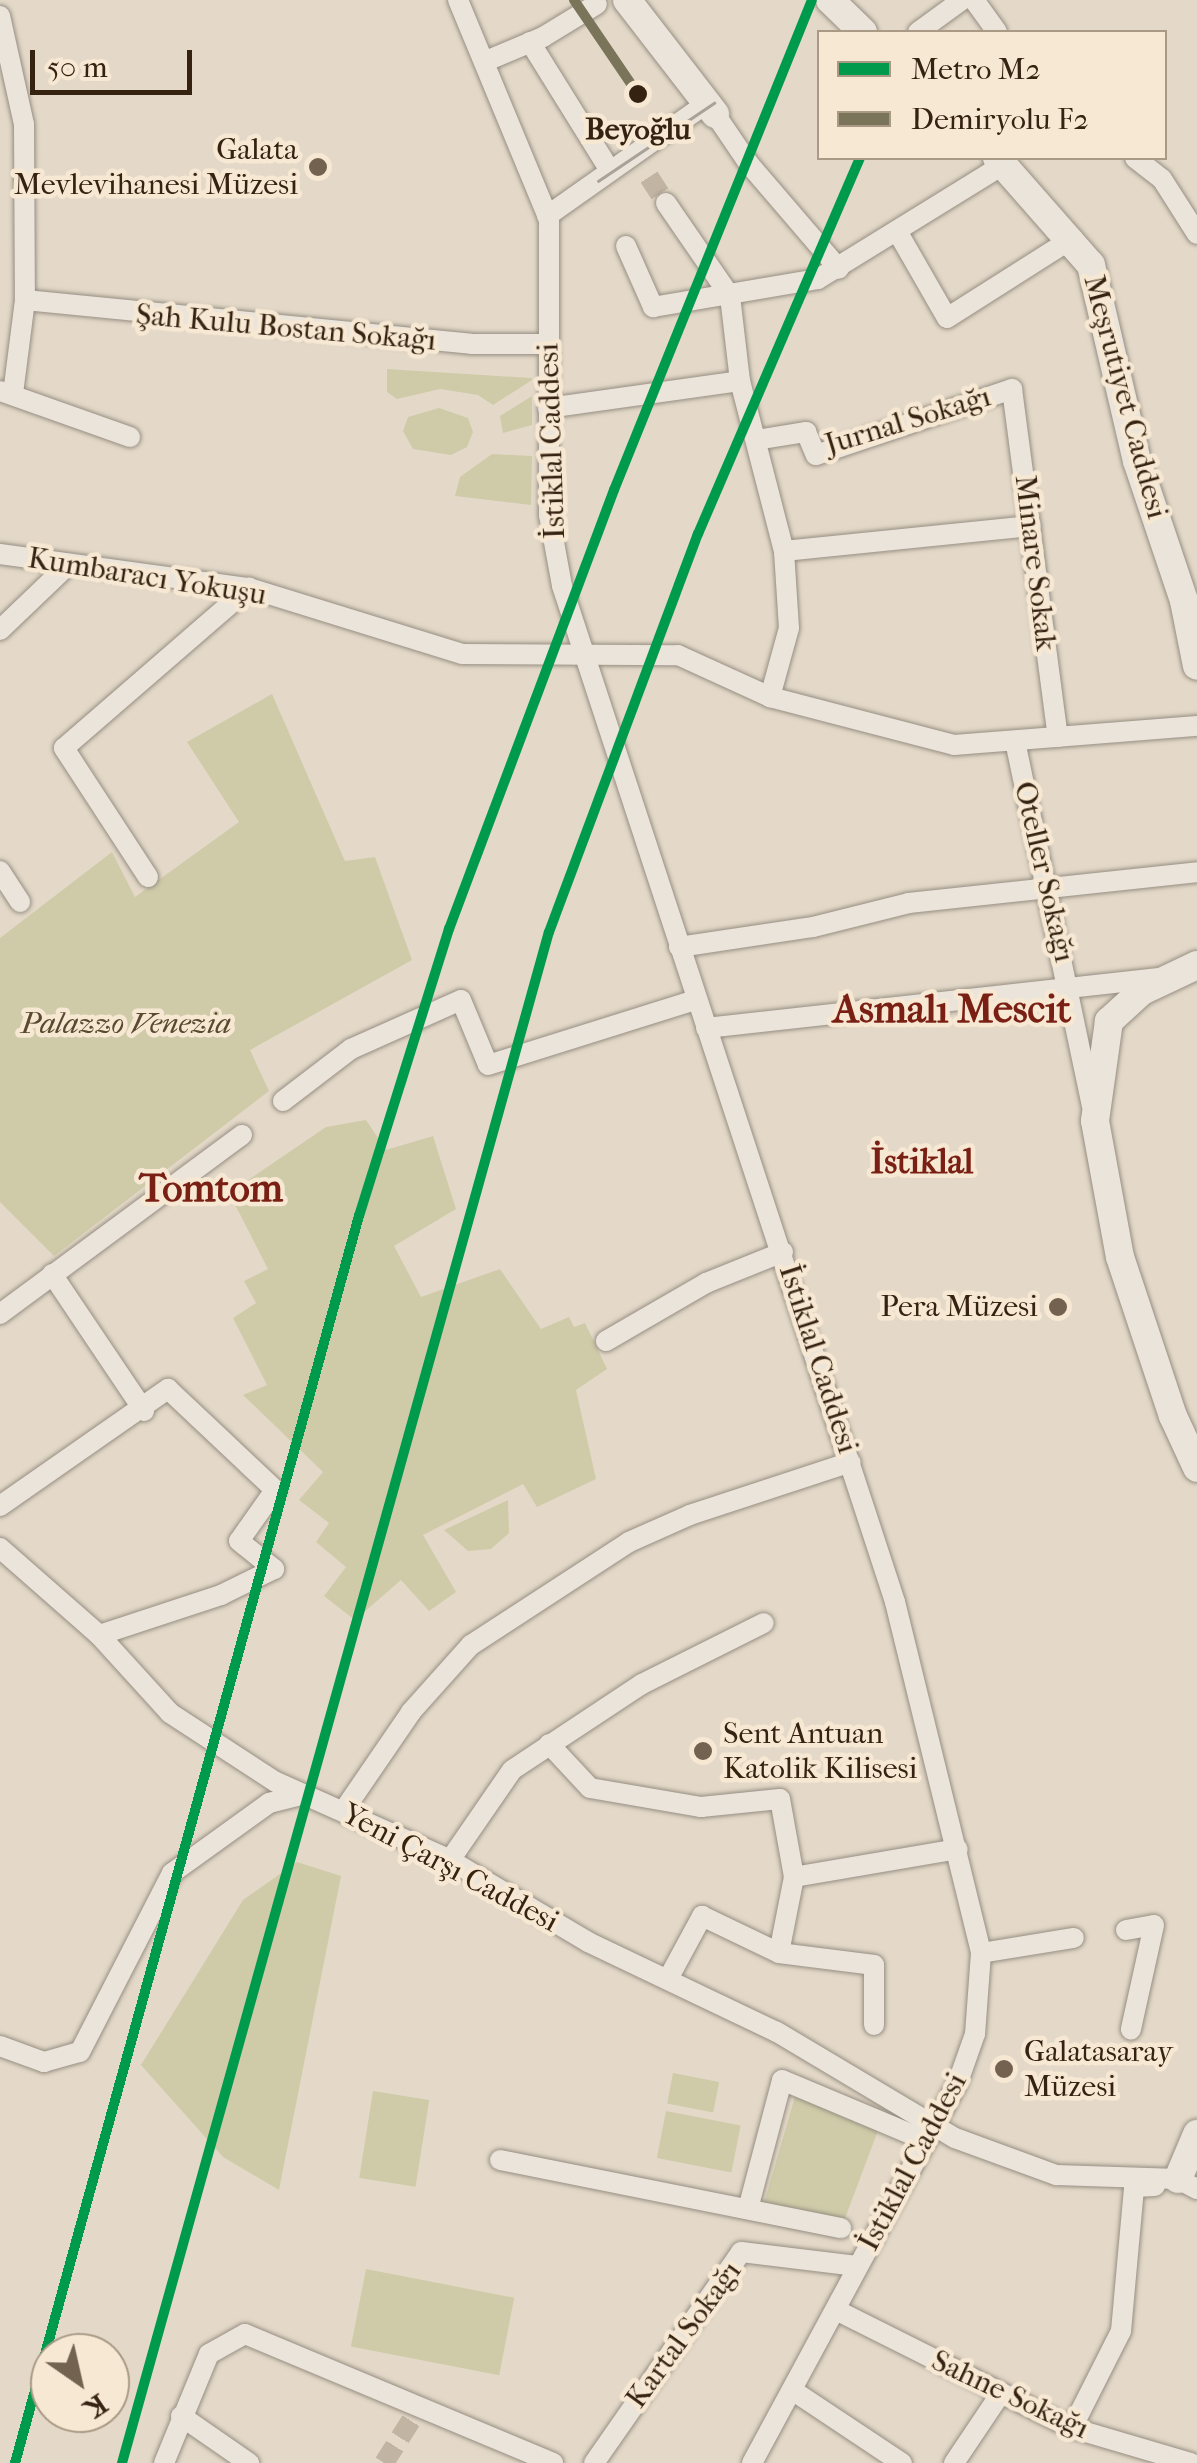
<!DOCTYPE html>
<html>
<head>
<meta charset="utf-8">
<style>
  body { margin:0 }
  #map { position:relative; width:1197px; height:2463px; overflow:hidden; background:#e4d9c8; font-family:"IM FELL French Canon",serif }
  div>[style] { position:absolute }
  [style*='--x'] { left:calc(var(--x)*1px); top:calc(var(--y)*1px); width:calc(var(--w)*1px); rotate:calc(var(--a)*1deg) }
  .green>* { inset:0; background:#cfcba8; transform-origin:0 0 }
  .street-tunnel>* { height:20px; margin-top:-10px; transform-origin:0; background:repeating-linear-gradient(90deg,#c1b4a3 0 20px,transparent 0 30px) }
  .roads { filter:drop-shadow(0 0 2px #968e82) drop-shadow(0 0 2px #968e82) }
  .street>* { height:20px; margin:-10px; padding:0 10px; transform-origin:10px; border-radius:10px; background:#eae4db }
  .secondary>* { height:28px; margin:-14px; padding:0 14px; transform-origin:14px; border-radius:14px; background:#eae4db }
  .tram>* { height:2.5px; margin:-1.25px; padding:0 1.25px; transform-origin:1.25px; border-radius:1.25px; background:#a8a299 }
  .rail-1>* { height:10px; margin:-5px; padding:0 5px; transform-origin:5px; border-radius:5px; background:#7a745a }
  .metro-1>* { height:10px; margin:-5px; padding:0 5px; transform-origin:5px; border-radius:5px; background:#009a4c }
  .dots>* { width:28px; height:28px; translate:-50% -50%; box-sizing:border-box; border:5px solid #f6e8d3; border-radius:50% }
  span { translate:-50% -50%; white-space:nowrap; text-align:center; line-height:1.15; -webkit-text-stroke:9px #f6e8d3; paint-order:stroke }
  .stop-label { font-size:30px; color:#362210; font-weight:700 }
  .poi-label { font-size:30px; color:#362210 }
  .right { translate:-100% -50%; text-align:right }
  .left { translate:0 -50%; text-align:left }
  .street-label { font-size:30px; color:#362210 }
  .park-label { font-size:30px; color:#58492f; font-style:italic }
  .quarter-label { font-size:35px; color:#7a1f14; font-weight:700 }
  .district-label { font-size:40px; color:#7a1f14; font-weight:700 }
  .legend { position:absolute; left:817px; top:30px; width:350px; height:130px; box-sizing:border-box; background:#f6e8d3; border:2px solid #a99985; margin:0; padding:12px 18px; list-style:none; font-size:30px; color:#362210 }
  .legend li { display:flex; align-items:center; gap:20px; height:50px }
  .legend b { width:50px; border:2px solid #a99985 }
  .north { position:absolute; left:30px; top:2333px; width:100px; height:100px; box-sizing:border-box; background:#f6e8d3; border:2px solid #a99985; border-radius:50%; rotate:146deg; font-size:28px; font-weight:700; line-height:40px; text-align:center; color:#362210 }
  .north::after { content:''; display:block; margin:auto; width:35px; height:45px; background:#736250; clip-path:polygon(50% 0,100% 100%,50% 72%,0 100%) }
  .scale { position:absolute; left:30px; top:50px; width:162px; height:45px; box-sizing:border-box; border:5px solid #362210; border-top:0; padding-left:12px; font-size:30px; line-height:35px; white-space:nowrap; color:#362210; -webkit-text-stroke:8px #f6e8d3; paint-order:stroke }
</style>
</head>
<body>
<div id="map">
  <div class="green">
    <div style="clip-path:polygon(387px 369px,532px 378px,532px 380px,493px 405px,478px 395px,440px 389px,397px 399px,387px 392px)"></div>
    <div style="clip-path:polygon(532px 396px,532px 425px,503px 433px,500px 416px)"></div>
    <div style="clip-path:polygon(439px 408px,468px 418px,473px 432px,467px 447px,451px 455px,413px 449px,403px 431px,408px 417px)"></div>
    <div style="clip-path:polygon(492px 454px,532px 456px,531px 505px,455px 496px,460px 477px)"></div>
    <div style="clip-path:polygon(272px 694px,345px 861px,375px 857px,412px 960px,250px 1050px,269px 1091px,54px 1256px,0 1202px,0 938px,112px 852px,135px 897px,239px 822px,187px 742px)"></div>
    <div style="clip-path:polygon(366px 1120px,386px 1150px,433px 1136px,456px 1209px,394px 1246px,421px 1297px,500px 1269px,541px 1329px,569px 1317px,574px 1327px,585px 1323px,607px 1369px,576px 1390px,596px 1479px,537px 1507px,523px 1484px,423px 1535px,456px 1592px,429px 1611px,401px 1580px,355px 1620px,324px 1596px,346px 1567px,316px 1542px,329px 1523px,299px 1500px,323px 1472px,243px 1395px,267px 1385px,233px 1318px,256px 1303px,244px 1281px,268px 1269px,229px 1193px,326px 1127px)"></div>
    <div style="clip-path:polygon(508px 1500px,509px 1533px,491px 1549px,468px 1551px,444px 1530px)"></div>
    <div style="clip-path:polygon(297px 1862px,341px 1876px,279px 2190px,223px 2157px,141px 2065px,243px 1900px)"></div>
    <div style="left:673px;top:2073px;width:47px;height:31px;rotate:11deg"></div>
    <div style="left:373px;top:2091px;width:57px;height:88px;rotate:9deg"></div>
    <div style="clip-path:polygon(796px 2093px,879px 2128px,844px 2221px,764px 2203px)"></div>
    <div style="left:666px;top:2111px;width:76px;height:48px;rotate:11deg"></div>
    <div style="left:366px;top:2269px;width:151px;height:79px;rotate:11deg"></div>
  </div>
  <div class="street-tunnel">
    <div style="--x:649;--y:177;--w:31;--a:57"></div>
    <div style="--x:384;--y:2463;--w:65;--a:-57.5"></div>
  </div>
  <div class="roads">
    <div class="street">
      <div style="--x:458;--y:0;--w:238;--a:67.5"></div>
      <div style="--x:549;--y:220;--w:295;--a:90"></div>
      <div style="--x:549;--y:515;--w:72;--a:79.6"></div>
      <div style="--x:562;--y:586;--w:1069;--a:71.85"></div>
      <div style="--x:895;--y:1602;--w:361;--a:76.2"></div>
      <div style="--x:981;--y:1953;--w:81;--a:94.2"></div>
      <div style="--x:975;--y:2034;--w:51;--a:109.5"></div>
      <div style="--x:958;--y:2082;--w:433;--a:118.4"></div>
      <div style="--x:974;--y:0;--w:39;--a:54"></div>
      <div style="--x:0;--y:16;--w:111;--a:77.5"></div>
      <div style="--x:24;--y:124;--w:176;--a:89.7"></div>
      <div style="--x:25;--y:300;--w:95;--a:97.3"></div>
      <div style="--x:918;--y:32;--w:54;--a:-36"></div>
      <div style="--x:530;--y:42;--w:150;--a:58.1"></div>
      <div style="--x:486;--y:61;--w:62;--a:-22.8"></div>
      <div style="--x:543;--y:37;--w:63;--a:-31.4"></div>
      <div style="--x:715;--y:114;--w:60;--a:55.8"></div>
      <div style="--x:749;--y:164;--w:138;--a:49.4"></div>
      <div style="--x:1135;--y:158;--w:34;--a:38"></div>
      <div style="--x:1162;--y:179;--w:65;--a:57.5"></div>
      <div style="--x:666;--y:203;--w:113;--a:55.5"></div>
      <div style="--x:730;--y:296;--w:86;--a:83.3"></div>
      <div style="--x:740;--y:381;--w:176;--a:75.5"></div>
      <div style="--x:784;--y:551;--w:77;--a:86.3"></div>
      <div style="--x:789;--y:628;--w:72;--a:105.4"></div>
      <div style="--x:547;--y:216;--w:194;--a:-35.2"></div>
      <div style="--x:897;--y:231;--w:100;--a:60.1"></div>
      <div style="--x:947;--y:318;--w:149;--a:-32.4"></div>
      <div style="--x:626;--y:246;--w:67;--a:66.1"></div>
      <div style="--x:653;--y:307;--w:167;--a:-9.6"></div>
      <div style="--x:818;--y:279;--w:219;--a:-31.7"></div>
      <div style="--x:25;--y:300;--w:448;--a:5.6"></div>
      <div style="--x:471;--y:344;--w:77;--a:0"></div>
      <div style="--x:0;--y:391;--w:138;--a:19.5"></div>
      <div style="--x:548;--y:408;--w:194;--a:-8"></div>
      <div style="--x:756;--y:440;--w:51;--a:-9.1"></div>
      <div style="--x:806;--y:432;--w:25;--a:67"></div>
      <div style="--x:816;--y:455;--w:207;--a:-18.6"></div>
      <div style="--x:1012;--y:389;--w:351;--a:82.5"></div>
      <div style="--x:784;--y:551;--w:248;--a:-5.8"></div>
      <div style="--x:0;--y:554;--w:251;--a:7.8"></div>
      <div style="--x:249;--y:588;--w:223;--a:17.2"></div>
      <div style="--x:462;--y:654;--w:216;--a:0.3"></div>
      <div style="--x:678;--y:655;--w:101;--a:24.5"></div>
      <div style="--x:770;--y:697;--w:190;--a:14.6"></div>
      <div style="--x:954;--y:745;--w:244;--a:-4.5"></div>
      <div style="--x:0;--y:630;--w:94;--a:-43.7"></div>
      <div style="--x:1015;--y:741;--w:372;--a:78.1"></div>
      <div style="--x:0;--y:871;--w:37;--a:57"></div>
      <div style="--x:148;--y:877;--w:154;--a:-123.1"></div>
      <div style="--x:64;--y:748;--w:245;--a:-40.9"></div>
      <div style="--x:679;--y:947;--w:135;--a:-8.5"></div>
      <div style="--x:813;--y:927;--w:99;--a:-14"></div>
      <div style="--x:909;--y:903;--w:290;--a:-6.1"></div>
      <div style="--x:706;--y:1028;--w:458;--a:-6.3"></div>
      <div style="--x:283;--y:1101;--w:86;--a:-37.4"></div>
      <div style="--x:351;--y:1049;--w:120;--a:-24"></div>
      <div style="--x:461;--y:1000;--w:70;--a:67.4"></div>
      <div style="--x:488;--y:1065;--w:218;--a:-17.4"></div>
      <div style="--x:52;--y:1274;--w:165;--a:56.1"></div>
      <div style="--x:0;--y:1314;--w:301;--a:-36.5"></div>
      <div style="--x:606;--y:1341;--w:116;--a:-30.1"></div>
      <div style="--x:706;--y:1283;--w:83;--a:-21.9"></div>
      <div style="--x:0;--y:1506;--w:205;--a:-34.9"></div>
      <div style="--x:168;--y:1389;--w:147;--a:43.3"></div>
      <div style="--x:275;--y:1490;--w:62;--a:125.2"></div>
      <div style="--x:239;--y:1541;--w:45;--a:38.7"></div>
      <div style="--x:274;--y:1569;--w:59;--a:153.9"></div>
      <div style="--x:221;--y:1595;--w:128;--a:161.8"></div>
      <div style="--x:0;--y:1548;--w:132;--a:41.3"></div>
      <div style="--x:99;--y:1635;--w:105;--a:47.7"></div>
      <div style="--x:170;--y:1713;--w:126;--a:33.1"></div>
      <div style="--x:276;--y:1782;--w:191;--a:24.1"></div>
      <div style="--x:450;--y:1860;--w:161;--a:30.7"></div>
      <div style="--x:588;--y:1942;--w:209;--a:25.5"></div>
      <div style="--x:777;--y:2032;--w:207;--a:30.8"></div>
      <div style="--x:955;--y:2138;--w:108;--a:20.1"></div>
      <div style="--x:1056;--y:2175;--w:122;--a:1.9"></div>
      <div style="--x:1178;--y:2179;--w:21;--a:28"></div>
      <div style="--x:549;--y:1744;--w:60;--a:47"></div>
      <div style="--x:590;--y:1788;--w:113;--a:9.7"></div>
      <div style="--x:701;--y:1807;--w:79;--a:-5.8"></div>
      <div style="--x:780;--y:1799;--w:79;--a:79.8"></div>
      <div style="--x:794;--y:1877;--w:77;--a:101.2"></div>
      <div style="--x:344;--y:1810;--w:119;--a:-55.6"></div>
      <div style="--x:411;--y:1712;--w:90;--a:-48.2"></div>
      <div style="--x:471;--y:1645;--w:189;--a:-33.1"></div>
      <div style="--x:629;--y:1542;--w:67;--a:-23.9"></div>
      <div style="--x:690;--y:1515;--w:169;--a:-18.2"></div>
      <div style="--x:450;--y:1860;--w:109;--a:-55.4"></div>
      <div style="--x:512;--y:1770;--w:156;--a:-33.5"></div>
      <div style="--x:642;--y:1684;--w:136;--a:-26.6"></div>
      <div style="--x:794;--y:1877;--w:166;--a:-9.7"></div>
      <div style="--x:1126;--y:1930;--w:28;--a:-10"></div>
      <div style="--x:1154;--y:1925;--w:107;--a:102.5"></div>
      <div style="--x:981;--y:1953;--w:94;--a:-9.2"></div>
      <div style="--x:668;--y:1979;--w:72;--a:-61.6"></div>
      <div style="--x:702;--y:1916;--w:85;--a:25.7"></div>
      <div style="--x:779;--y:1953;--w:96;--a:7.2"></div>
      <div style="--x:874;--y:1965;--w:60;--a:90"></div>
      <div style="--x:0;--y:2046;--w:47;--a:20"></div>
      <div style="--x:44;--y:2062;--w:37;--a:-16"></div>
      <div style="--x:80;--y:2052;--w:201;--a:-62.8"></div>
      <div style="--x:172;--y:1873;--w:120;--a:-35.8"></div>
      <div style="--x:269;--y:1803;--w:36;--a:-14"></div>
      <div style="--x:500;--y:2160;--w:348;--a:11.3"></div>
      <div style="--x:748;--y:2209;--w:133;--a:-75.2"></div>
      <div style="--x:782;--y:2080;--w:157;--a:22.8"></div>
      <div style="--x:836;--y:2310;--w:264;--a:26.6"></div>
      <div style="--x:1072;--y:2428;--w:124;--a:16.4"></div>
      <div style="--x:792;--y:2390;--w:132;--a:33.6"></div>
      <div style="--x:181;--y:2416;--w:83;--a:34.7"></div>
      <div style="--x:1072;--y:2428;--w:109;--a:-63.2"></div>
      <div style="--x:1121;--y:2331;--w:145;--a:-84.8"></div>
      <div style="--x:1134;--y:2187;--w:21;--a:-3"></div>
      <div style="--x:164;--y:2463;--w:118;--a:-67.6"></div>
      <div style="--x:209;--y:2354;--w:41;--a:-29.1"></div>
      <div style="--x:245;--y:2334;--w:334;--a:22.7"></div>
      <div style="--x:594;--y:2463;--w:257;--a:-55.1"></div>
      <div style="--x:741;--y:2252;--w:117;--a:6.9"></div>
      <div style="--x:954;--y:2463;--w:84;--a:-56.1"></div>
    </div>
    <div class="secondary">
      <div style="--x:627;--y:0;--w:144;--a:52.3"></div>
      <div style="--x:830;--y:0;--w:46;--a:44.1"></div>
      <div style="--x:997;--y:158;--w:142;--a:48.7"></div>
      <div style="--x:1091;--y:265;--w:201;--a:76.8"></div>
      <div style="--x:1137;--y:461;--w:148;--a:71.4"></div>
      <div style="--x:1184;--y:601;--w:66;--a:78.7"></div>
      <div style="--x:1197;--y:965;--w:61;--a:154.7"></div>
      <div style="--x:1142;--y:991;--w:45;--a:137.7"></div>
      <div style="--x:1109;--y:1021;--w:101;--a:98"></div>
      <div style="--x:1095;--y:1121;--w:138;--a:79.6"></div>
      <div style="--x:1120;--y:1257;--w:168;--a:71.6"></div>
      <div style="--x:1173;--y:1416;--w:57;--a:65.2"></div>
      <div style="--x:1178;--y:2179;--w:49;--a:-67.1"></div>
    </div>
  </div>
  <div class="tram">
    <div style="--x:598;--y:181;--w:140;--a:-33.9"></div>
  </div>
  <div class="rail-1">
    <div style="--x:574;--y:0;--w:114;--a:55.8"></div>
  </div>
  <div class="metro-1">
    <div style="--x:15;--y:2463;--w:1294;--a:-74.58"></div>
    <div style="--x:359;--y:1216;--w:301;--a:-72.6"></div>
    <div style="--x:449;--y:929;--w:469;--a:-69.4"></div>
    <div style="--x:614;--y:490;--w:528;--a:-68"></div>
    <div style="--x:122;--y:2463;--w:1589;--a:-74.42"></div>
    <div style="--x:549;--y:932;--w:425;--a:-69.5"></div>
    <div style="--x:698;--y:534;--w:409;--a:-66.7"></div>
  </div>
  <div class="dots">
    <div style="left:638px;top:94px;background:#362210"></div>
    <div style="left:318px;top:167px;background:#736250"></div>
    <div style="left:1058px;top:1307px;background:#736250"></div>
    <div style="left:703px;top:1751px;background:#736250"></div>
    <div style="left:1004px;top:2069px;background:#736250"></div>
  </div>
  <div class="stop-label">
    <span style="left:638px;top:130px">Beyoğlu</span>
  </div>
  <div class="poi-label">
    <span class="right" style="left:298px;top:167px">Galata<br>Mevlevihanesi Müzesi</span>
    <span class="right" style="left:1038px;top:1307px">Pera Müzesi</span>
    <span class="left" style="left:723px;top:1751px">Sent Antuan<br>Katolik Kilisesi</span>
    <span class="left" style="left:1024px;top:2069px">Galatasaray<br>Müzesi</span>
  </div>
  <div class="street-label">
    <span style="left:286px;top:328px;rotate:5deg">Şah Kulu Bostan Sokağı</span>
    <span style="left:1125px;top:397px;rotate:75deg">Meşrutiyet Caddesi</span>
    <span style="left:908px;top:421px;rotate:-17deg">Jurnal Sokağı</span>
    <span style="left:552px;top:441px;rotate:-92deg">İstiklal Caddesi</span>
    <span style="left:1035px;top:563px;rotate:83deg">Minare Sokak</span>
    <span style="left:147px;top:577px;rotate:9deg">Kumbaracı Yokuşu</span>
    <span style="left:1044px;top:872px;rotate:77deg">Oteller Sokağı</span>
    <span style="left:818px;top:1359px;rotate:72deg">İstiklal Caddesi</span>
    <span style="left:450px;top:1868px;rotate:28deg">Yeni Çarşı Caddesi</span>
    <span style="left:913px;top:2162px;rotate:-62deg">İstiklal Caddesi</span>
    <span style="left:684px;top:2335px;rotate:-54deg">Kartal Sokağı</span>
    <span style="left:1010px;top:2395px;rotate:25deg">Sahne Sokağı</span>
  </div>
  <div class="park-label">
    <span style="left:126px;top:1024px">Palazzo Venezia</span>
  </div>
  <div class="quarter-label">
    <span style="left:922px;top:1162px">İstiklal</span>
  </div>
  <div class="district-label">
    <span style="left:952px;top:1009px">Asmalı Mescit</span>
    <span style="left:211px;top:1188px">Tomtom</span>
  </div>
  <ul class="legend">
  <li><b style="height:12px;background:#009a4c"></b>Metro M2</li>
  <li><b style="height:12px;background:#7a745a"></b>Demiryolu F2</li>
  </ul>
  <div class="north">K</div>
  <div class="scale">50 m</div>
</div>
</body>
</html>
